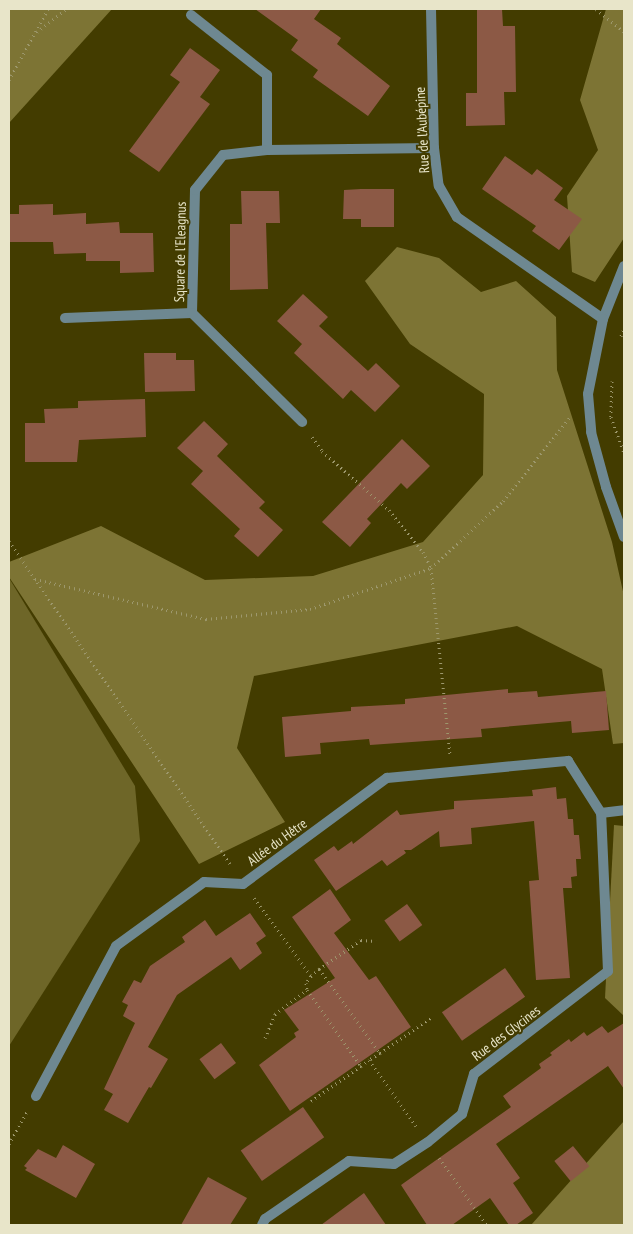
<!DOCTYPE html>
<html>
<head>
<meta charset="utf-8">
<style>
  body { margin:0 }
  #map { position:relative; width:633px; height:1234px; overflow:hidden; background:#433c00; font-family:"PT Sans Narrow",sans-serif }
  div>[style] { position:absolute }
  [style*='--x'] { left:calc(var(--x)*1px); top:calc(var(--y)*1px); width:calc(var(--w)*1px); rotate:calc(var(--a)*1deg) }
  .green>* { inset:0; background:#6e6628 }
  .forest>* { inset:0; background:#7d7434 }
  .building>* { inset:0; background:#8c5945; transform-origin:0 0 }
  .path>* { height:3px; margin-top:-1.5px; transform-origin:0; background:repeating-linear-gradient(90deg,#9d986d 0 1px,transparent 0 5px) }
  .minor>* { height:10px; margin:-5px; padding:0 5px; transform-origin:5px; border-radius:5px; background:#6e8891 }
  span { translate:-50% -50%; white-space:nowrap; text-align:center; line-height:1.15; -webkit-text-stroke:4px #433c00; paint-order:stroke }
  .street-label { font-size:14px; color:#e8e5c9 }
  .frame { position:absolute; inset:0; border:10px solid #e8e5c9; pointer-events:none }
</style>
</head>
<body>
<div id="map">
  <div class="green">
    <div style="clip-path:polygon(9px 578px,135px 786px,140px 841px,9px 1046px)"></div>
  </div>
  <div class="forest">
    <div style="clip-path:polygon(9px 9px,112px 9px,9px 123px)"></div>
    <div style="clip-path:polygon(606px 9px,624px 9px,624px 238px,595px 282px,572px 272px,567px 196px,598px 150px,580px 100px)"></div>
    <div style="clip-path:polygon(397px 247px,439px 258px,481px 292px,516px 281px,556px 317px,557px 370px,612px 542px,624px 596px,624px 743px,613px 744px,602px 669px,517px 626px,254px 676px,237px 748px,285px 822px,199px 864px,9px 577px,9px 562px,101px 526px,205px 580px,313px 576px,423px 542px,483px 475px,484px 394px,410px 344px,365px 281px)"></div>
    <div style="clip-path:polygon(614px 825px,624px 826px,624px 1016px,605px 998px)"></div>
    <div style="clip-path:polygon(624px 1121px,624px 1225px,531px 1225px)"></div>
  </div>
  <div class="building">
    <div style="clip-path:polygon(255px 9px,321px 9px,314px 19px,341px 38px,337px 44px,390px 86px,368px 116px,313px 77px,318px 70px,291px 50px,298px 40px)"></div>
    <div style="clip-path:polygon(477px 9px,502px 9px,503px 26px,515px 26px,516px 92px,504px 92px,505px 125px,466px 126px,466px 93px,477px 93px)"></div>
    <div style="clip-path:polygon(190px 48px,220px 70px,200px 97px,210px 104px,159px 172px,129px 151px,180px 82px,170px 75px)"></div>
    <div style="clip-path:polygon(505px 156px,532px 175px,537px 169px,563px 188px,554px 200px,582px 219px,559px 250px,532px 231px,536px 226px,482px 189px)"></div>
    <div style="clip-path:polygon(361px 189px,394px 189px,394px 227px,361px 227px,361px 219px,343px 219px,344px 190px)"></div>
    <div style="clip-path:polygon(241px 191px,279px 191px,280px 223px,266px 223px,268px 289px,230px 290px,230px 224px,242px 224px)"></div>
    <div style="clip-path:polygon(53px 204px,53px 215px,86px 213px,86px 224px,119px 222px,120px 233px,153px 233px,154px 272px,120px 273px,120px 261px,86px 261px,86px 253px,54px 254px,53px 242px,9px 242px,9px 214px,19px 214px,19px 205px)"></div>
    <div style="clip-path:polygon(303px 294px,328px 317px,319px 326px,368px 371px,376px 363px,400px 386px,375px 412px,351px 390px,343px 399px,294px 353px,302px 344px,277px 321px)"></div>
    <div style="clip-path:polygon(144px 353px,176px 353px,176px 360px,194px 360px,195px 391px,145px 392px)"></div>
    <div style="clip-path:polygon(145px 399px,146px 437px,79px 440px,77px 462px,25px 462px,25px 423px,45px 423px,44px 409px,78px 408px,78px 401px)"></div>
    <div style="clip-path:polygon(204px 421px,228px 444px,217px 456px,265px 502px,259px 508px,283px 530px,258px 557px,234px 536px,240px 529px,191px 484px,203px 471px,177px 448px)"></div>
    <div style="clip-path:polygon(402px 439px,430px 466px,407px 489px,401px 483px,367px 519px,371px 523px,350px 547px,322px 522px)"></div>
    <div style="clip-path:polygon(508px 689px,508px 693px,537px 691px,538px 697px,606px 691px,609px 730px,572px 733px,571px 721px,481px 729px,482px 737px,370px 745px,369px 739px,320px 743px,321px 754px,285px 757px,282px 717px,351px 711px,351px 707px,405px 704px,405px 699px)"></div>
    <div style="clip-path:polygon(556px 787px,557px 799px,566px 798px,568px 819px,573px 819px,574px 835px,579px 835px,581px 859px,576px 859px,577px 876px,571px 877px,572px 888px,563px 888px,570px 978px,536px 980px,529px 881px,539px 880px,534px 821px,471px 828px,472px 844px,440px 847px,439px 831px,411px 850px,404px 850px,406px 853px,387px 866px,382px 860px,336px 891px,314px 860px,334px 846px,338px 851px,352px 841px,353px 844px,397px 810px,400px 815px,437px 811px,454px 809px,454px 801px,533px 796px,532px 790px)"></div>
    <div style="clip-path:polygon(330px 889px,351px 920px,334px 933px,369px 980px,376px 976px,411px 1027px,290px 1111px,259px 1065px,296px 1037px,294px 1033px,299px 1030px,284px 1010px,335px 978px,292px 917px)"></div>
    <div style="left:407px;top:904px;width:26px;height:28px;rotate:54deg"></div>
    <div style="clip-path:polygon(250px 913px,266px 936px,256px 943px,262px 953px,240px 970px,231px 957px,177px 995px,148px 1047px,168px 1059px,151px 1088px,149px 1087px,128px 1123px,104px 1110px,113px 1094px,104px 1089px,135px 1023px,123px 1016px,128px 1005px,122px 1002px,134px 980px,141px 983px,150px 966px,185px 942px,182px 937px,205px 920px,216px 936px)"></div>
    <div style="left:505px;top:968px;width:35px;height:77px;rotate:55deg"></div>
    <div style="clip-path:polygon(624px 1023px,624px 1089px,608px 1066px,496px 1144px,520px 1178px,513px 1183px,533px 1213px,516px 1225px,509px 1225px,490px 1198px,452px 1225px,427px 1225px,401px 1185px,511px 1107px,503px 1096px,541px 1068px,539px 1064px,552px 1055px,550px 1053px,569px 1039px,571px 1042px,584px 1032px,587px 1036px,602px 1026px,608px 1033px)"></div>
    <div style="left:221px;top:1043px;width:25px;height:27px;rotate:53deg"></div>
    <div style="left:303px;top:1107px;width:37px;height:76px;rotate:55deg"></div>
    <div style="clip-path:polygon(63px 1145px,95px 1164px,76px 1198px,25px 1170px,27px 1168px,24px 1166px,38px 1149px,56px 1158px)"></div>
    <div style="left:573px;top:1146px;width:26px;height:24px;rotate:51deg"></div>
    <div style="clip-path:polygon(208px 1177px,247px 1198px,230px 1225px,181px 1225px)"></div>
    <div style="clip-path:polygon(364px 1193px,386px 1225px,321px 1225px)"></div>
  </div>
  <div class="path">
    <div style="--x:596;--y:9;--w:36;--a:39"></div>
    <div style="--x:37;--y:32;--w:37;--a:-38"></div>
    <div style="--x:9;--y:80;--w:81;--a:-61.2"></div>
    <div style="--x:621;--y:336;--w:9;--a:-69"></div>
    <div style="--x:612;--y:381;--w:36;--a:92"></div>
    <div style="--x:611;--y:417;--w:38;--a:70"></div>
    <div style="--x:312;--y:437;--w:17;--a:54"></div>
    <div style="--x:322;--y:451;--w:89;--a:41.4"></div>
    <div style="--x:389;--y:510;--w:54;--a:51"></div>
    <div style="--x:423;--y:552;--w:18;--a:63"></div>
    <div style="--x:431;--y:568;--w:188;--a:84.2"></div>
    <div style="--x:9;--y:541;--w:391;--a:55.6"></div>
    <div style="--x:35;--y:579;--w:176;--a:13.2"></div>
    <div style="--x:206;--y:619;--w:104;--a:-5.5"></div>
    <div style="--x:310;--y:609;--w:128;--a:-18.7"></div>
    <div style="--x:431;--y:568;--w:98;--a:-42.9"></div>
    <div style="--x:503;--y:501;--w:107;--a:-51.4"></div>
    <div style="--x:254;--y:898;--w:97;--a:53.8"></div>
    <div style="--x:311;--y:976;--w:9;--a:126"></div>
    <div style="--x:306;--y:983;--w:7;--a:82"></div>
    <div style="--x:307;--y:990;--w:93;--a:54.6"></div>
    <div style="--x:361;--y:1066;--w:10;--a:-37"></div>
    <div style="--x:369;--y:1060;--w:81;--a:54.5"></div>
    <div style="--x:319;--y:969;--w:51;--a:-34.6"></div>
    <div style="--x:361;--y:940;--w:15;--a:4"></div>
    <div style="--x:311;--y:976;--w:11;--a:-41"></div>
    <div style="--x:319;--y:969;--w:104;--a:54"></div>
    <div style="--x:380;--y:1053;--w:13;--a:148"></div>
    <div style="--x:265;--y:1038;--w:26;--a:-67"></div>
    <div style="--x:275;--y:1014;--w:40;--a:-37"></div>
    <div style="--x:380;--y:1053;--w:63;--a:-34.7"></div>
    <div style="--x:311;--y:1101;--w:61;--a:-35"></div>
    <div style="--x:9;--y:1144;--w:37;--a:-61"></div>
    <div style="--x:439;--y:1158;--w:82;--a:54.4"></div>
  </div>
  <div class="minor">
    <div style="--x:431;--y:9;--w:139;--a:88.8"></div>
    <div style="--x:434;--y:148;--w:38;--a:83"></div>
    <div style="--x:439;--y:186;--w:36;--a:60"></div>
    <div style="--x:457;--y:217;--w:178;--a:34.9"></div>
    <div style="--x:191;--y:15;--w:97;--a:38.3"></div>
    <div style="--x:267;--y:75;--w:75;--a:90"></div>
    <div style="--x:624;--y:266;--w:57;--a:111.6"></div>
    <div style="--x:603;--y:319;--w:76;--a:101.3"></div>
    <div style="--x:588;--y:394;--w:38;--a:85"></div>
    <div style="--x:591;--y:432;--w:57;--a:74.7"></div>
    <div style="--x:606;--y:487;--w:53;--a:70.2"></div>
    <div style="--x:192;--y:313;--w:123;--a:-88.6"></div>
    <div style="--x:195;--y:190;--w:45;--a:-51.3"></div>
    <div style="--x:223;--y:155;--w:44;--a:-6.5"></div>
    <div style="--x:267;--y:150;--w:167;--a:-0.7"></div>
    <div style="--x:65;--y:318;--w:127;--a:-2.3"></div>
    <div style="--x:192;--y:313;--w:155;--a:44.7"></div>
    <div style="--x:36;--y:1096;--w:170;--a:-61.9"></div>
    <div style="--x:116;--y:946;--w:109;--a:-36"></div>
    <div style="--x:204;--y:882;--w:39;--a:3"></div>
    <div style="--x:243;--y:884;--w:179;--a:-36.4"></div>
    <div style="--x:387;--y:778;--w:182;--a:-5.4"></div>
    <div style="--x:568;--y:761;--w:62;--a:57.6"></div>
    <div style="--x:262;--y:1225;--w:7;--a:-63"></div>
    <div style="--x:265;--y:1219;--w:102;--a:-34.6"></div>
    <div style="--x:349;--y:1161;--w:45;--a:3.8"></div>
    <div style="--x:394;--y:1164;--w:40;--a:-32.9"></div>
    <div style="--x:428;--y:1142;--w:44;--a:-39.5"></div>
    <div style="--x:462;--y:1114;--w:42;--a:-73.3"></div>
    <div style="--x:474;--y:1074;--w:169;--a:-37.5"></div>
    <div style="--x:608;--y:971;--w:158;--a:-92.5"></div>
    <div style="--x:601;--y:813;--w:23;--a:-7"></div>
  </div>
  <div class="street-label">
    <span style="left:422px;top:130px;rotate:-93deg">Rue de l'Aubépine</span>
    <span style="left:180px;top:252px;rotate:-89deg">Square de l'Eleagnus</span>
    <span style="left:277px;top:842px;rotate:-36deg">Allée du Hêtre</span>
    <span style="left:506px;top:1033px;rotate:-37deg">Rue des Glycines</span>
  </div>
  <div class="frame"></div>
</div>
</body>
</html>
